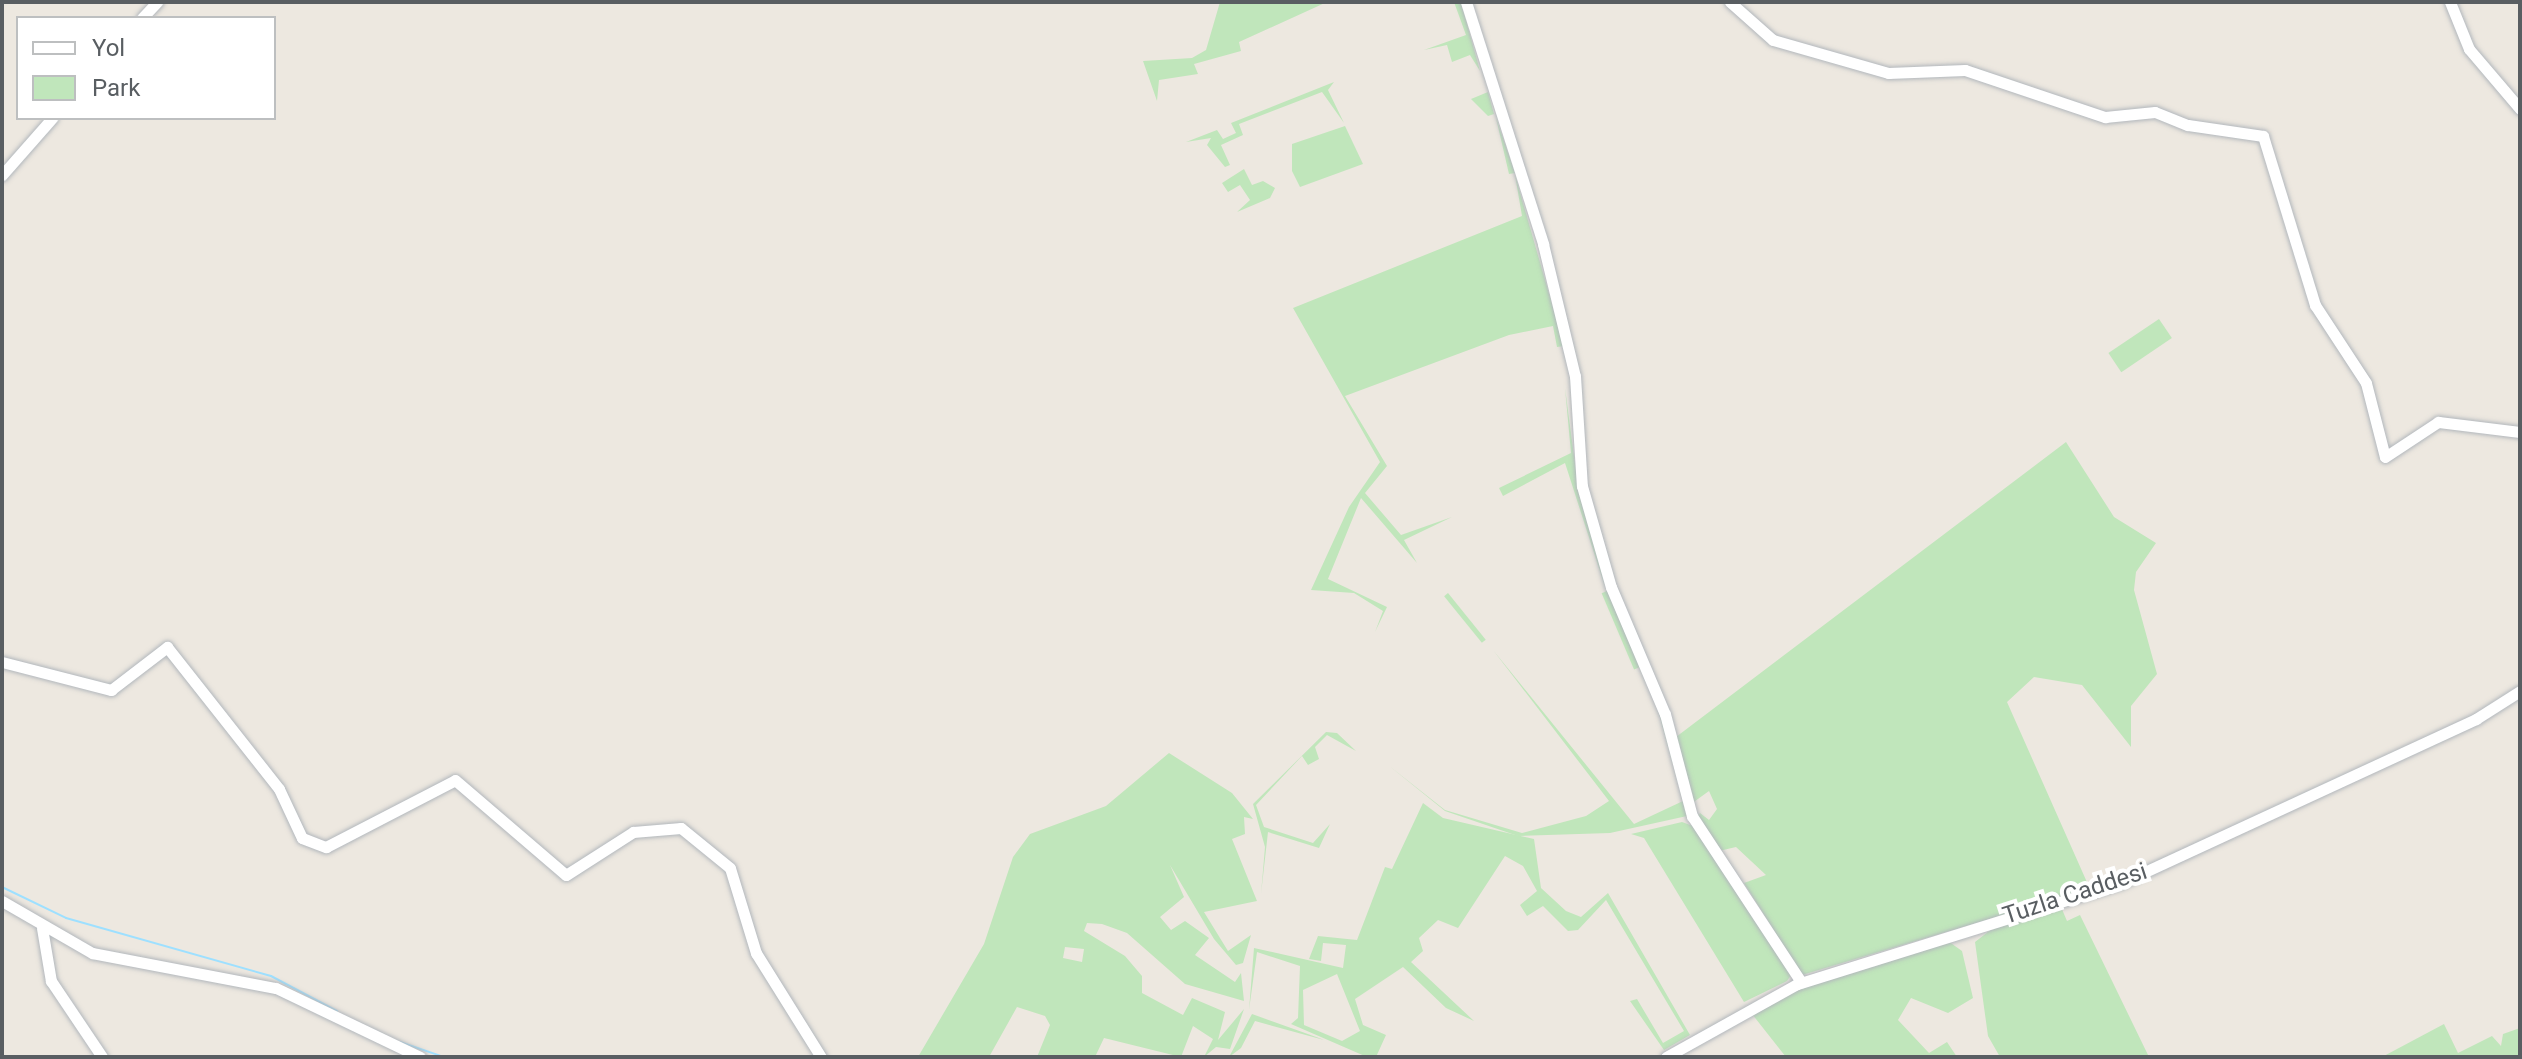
<!DOCTYPE html>
<html>
<head>
<meta charset="utf-8">
<style>
  body { margin:0 }
  #map { position:relative; width:2522px; height:1059px; overflow:hidden; background:#ede8e0; font-family:Roboto,sans-serif }
  div>[style] { position:absolute }
  [style*='--x'] { left:calc(var(--x)*1px); top:calc(var(--y)*1px); width:calc(var(--w)*1px); rotate:calc(var(--a)*1deg) }
  .green>* { inset:0; background:#c0e6bb; transform-origin:0 0 }
  .stream>* { height:2px; margin:-1px; padding:0 1px; transform-origin:1px; border-radius:1px; background:#9ee0ff }
  .roads { filter:drop-shadow(0 0 2px #b2b7bc) drop-shadow(0 0 2px #b2b7bc) }
  .secondary>* { height:11px; margin:-5.5px; padding:0 5.5px; transform-origin:5.5px; border-radius:5.5px; background:#fff }
  span { translate:-50% -50%; white-space:nowrap; text-align:center; line-height:1.15; -webkit-text-stroke:8px #fff; paint-order:stroke }
  .street-label { font-size:24px; color:#595e62 }
  .frame { position:absolute; inset:0; border:4px solid #595e62; pointer-events:none }
  .legend { position:absolute; left:16px; top:16px; width:260px; height:104px; box-sizing:border-box; background:#fff; border:2px solid #bdbfc0; margin:0; padding:10px 14px; list-style:none; font-size:24px; color:#595e62 }
  .legend li { display:flex; align-items:center; gap:16px; height:40px }
  .legend b { width:40px; border:2px solid #bdbfc0 }
</style>
</head>
<body>
<div id="map">
  <div class="green">
    <div style="clip-path:polygon(1220px 2px,1327px 2px,1239px 42px,1241px 51px,1194px 64px,1198px 74px,1159px 80px,1157px 101px,1143px 61px,1192px 58px,1206px 50px)"></div>
    <div style="clip-path:polygon(1454px 2px,1461px 2px,1480px 71px,1470px 55px,1452px 62px,1447px 45px,1424px 50px,1466px 35px)"></div>
    <div style="clip-path:polygon(1334px 82px,1328px 90px,1344px 123px,1322px 92px,1239px 124px,1243px 135px,1221px 145px,1230px 165px,1225px 167px,1207px 145px,1211px 138px,1186px 142px,1217px 130px,1223px 139px,1236px 133px,1231px 123px)"></div>
    <div style="clip-path:polygon(1488px 92px,1494px 114px,1488px 116px,1471px 99px)"></div>
    <div style="clip-path:polygon(1496px 118px,1515px 173px,1509px 174px)"></div>
    <div style="clip-path:polygon(1345px 126px,1363px 164px,1300px 187px,1292px 171px,1292px 144px)"></div>
    <div style="clip-path:polygon(1244px 169px,1252px 185px,1263px 181px,1275px 188px,1270px 198px,1237px 212px,1250px 200px,1240px 185px,1228px 192px,1222px 183px)"></div>
    <div style="clip-path:polygon(1515px 175px,1564px 346px,1557px 347px,1553px 326px,1509px 335px,1345px 396px,1387px 466px,1365px 493px,1401px 535px,1452px 517px,1404px 540px,1417px 563px,1361px 498px,1328px 579px,1387px 607px,1375px 632px,1383px 611px,1354px 593px,1311px 590px,1349px 507px,1380px 462px,1293px 308px,1522px 216px)"></div>
    <div style="left:2159px;top:319px;width:23px;height:61px;rotate:56deg"></div>
    <div style="clip-path:polygon(1565px 388px,1576px 471px,1605px 587px,1565px 463px,1503px 496px,1499px 488px,1571px 453px)"></div>
    <div style="clip-path:polygon(2066px 442px,2114px 517px,2156px 543px,2136px 572px,2134px 590px,2157px 674px,2131px 706px,2131px 747px,2082px 685px,2034px 677px,2007px 702px,2090px 889px,1802px 975px,1744px 883px,1766px 875px,1736px 847px,1719px 851px,1697px 819px,1700px 813px,1709px 820px,1717px 809px,1709px 791px,1691px 804px,1676px 737px)"></div>
    <div style="left:1609px;top:590px;width:83px;height:8px;rotate:67deg"></div>
    <div style="left:1448px;top:593px;width:60px;height:5px;rotate:51deg"></div>
    <div style="clip-path:polygon(1493px 650px,1634px 824px,1683px 801px,1656px 703px,1663px 715px,1687px 816px,1610px 833px,1518px 836px,1445px 811px,1388px 765px,1445px 810px,1522px 833px,1586px 816px,1609px 801px)"></div>
    <div style="clip-path:polygon(1326px 732px,1337px 733px,1356px 751px,1327px 735px,1315px 747px,1319px 759px,1308px 765px,1302px 756px,1256px 805px,1264px 827px,1313px 843px,1330px 824px,1319px 848px,1268px 832px,1261px 894px,1265px 847px,1253px 804px)"></div>
    <div style="clip-path:polygon(evenodd,1169px 753px,1232px 793px,1253px 819px,1244px 817px,1245px 834px,1232px 839px,1257px 901px,1204px 912px,1228px 951px,1251px 935px,1243px 963px,1236px 965px,1214px 939px,1170px 865px,1184px 897px,1160px 917px,1171px 930px,1185px 921px,1209px 938px,1195px 955px,1235px 982px,1241px 973px,1244px 1001px,1185px 984px,1127px 933px,1102px 924px,1087px 923px,1084px 931px,1125px 956px,1142px 976px,1142px 993px,1183px 1015px,1192px 998px,1225px 1012px,1218px 1040px,1244px 1009px,1230px 1049px,1216px 1047px,1204px 1057px,1213px 1039px,1193px 1026px,1181px 1057px,1104px 1038px,1095px 1057px,1037px 1057px,1050px 1025px,1045px 1016px,1017px 1007px,989px 1057px,918px 1057px,984px 944px,1013px 857px,1030px 834px,1106px 806px,1169px 753px,1065px 947px,1084px 949px,1082px 962px,1063px 958px,1065px 947px)"></div>
    <div style="clip-path:polygon(evenodd,1423px 803px,1443px 818px,1534px 839px,1541px 888px,1566px 911px,1581px 917px,1608px 893px,1690px 1035px,1664px 1050px,1630px 1001px,1637px 999px,1663px 1043px,1684px 1031px,1606px 900px,1578px 930px,1568px 931px,1543px 906px,1527px 916px,1520px 905px,1537px 891px,1523px 866px,1505px 856px,1458px 928px,1438px 920px,1419px 938px,1423px 951px,1411px 962px,1474px 1021px,1446px 1008px,1403px 967px,1355px 999px,1363px 1025px,1386px 1035px,1376px 1057px,1367px 1057px,1291px 1024px,1298px 1018px,1300px 966px,1257px 952px,1249px 1010px,1254px 948px,1343px 968px,1346px 945px,1323px 943px,1321px 961px,1309px 959px,1318px 936px,1357px 940px,1385px 867px,1392px 869px,1423px 803px,1337px 974px,1360px 1031px,1342px 1041px,1304px 1025px,1303px 990px,1337px 974px)"></div>
    <div style="clip-path:polygon(1682px 822px,1693px 826px,1791px 975px,1787px 981px,1744px 1002px,1644px 838px,1631px 834px)"></div>
    <div style="clip-path:polygon(2061px 907px,2067px 921px,2080px 915px,2149px 1057px,2000px 1057px,1988px 1036px,1975px 942px,1993px 928px)"></div>
    <div style="clip-path:polygon(1948px 941px,1962px 951px,1973px 998px,1948px 1013px,1911px 998px,1898px 1020px,1929px 1053px,1947px 1042px,1957px 1057px,1786px 1057px,1752px 1014px,1695px 1045px,1793px 991px)"></div>
    <div style="clip-path:polygon(1252px 1014px,1319px 1038px,1324px 1040px,1255px 1021px,1241px 1048px,1229px 1057px)"></div>
    <div style="clip-path:polygon(2444px 1024px,2458px 1053px,2492px 1036px,2501px 1046px,2503px 1034px,2520px 1028px,2520px 1057px,2382px 1057px)"></div>
  </div>
  <div class="stream">
    <div style="--x:2;--y:887;--w:71;--a:25.8"></div>
    <div style="--x:66;--y:918;--w:213;--a:15.8"></div>
    <div style="--x:271;--y:976;--w:75;--a:27.9"></div>
    <div style="--x:400;--y:1042;--w:46;--a:18.8"></div>
  </div>
  <div class="roads">
    <div class="secondary">
      <div style="--x:1466;--y:2;--w:254;--a:72.3"></div>
      <div style="--x:1543;--y:244;--w:136;--a:76.4"></div>
      <div style="--x:1575;--y:376;--w:110;--a:86.4"></div>
      <div style="--x:1582;--y:486;--w:105;--a:74"></div>
      <div style="--x:1611;--y:587;--w:138;--a:67"></div>
      <div style="--x:1665;--y:714;--w:106;--a:75.2"></div>
      <div style="--x:1692;--y:816;--w:199;--a:56.7"></div>
      <div style="--x:1730;--y:2;--w:57;--a:41.5"></div>
      <div style="--x:1773;--y:40;--w:120;--a:16"></div>
      <div style="--x:1888;--y:73;--w:77;--a:-2.2"></div>
      <div style="--x:1965;--y:70;--w:148;--a:18.6"></div>
      <div style="--x:2105;--y:117;--w:50;--a:-5.7"></div>
      <div style="--x:2155;--y:112;--w:35;--a:22"></div>
      <div style="--x:2188;--y:125;--w:76;--a:8.3"></div>
      <div style="--x:2263;--y:136;--w:177;--a:72.9"></div>
      <div style="--x:2315;--y:305;--w:93;--a:56.8"></div>
      <div style="--x:2366;--y:383;--w:76;--a:75.6"></div>
      <div style="--x:2450;--y:2;--w:51;--a:68"></div>
      <div style="--x:2469;--y:49;--w:79;--a:49.6"></div>
      <div style="--x:142;--y:18;--w:22;--a:-47"></div>
      <div style="--x:2;--y:175;--w:76;--a:-48.7"></div>
      <div style="--x:2385;--y:457;--w:64;--a:-33.4"></div>
      <div style="--x:2438;--y:422;--w:83;--a:7"></div>
      <div style="--x:2;--y:662;--w:113;--a:14.4"></div>
      <div style="--x:111;--y:690;--w:71;--a:-37.5"></div>
      <div style="--x:167;--y:647;--w:181;--a:51.7"></div>
      <div style="--x:279;--y:789;--w:54;--a:64.9"></div>
      <div style="--x:302;--y:838;--w:26;--a:21"></div>
      <div style="--x:326;--y:847;--w:145;--a:-27.4"></div>
      <div style="--x:455;--y:780;--w:146;--a:40.6"></div>
      <div style="--x:566;--y:875;--w:80;--a:-32.7"></div>
      <div style="--x:633;--y:832;--w:48;--a:-4.8"></div>
      <div style="--x:681;--y:828;--w:63;--a:39.2"></div>
      <div style="--x:730;--y:868;--w:89;--a:73"></div>
      <div style="--x:756;--y:953;--w:123;--a:58"></div>
      <div style="--x:2;--y:901;--w:104;--a:30"></div>
      <div style="--x:92;--y:953;--w:187;--a:10.8"></div>
      <div style="--x:276;--y:988;--w:160;--a:25.6"></div>
      <div style="--x:42;--y:928;--w:54;--a:80.4"></div>
      <div style="--x:51;--y:981;--w:92;--a:56.1"></div>
      <div style="--x:1666;--y:1057;--w:150;--a:-29.1"></div>
      <div style="--x:1797;--y:984;--w:339;--a:-17.3"></div>
      <div style="--x:2121;--y:883;--w:391;--a:-24.8"></div>
      <div style="--x:2476;--y:719;--w:52;--a:-32.5"></div>
    </div>
  </div>
  <div class="street-label">
    <span style="left:2075px;top:894px;rotate:-18deg">Tuzla Caddesi</span>
  </div>
  <div class="frame"></div>
  <ul class="legend">
  <li><b style="height:10px;background:#fff"></b>Yol</li>
  <li><b style="height:22px;background:#c0e6bb"></b>Park</li>
  </ul>
</div>
</body>
</html>
